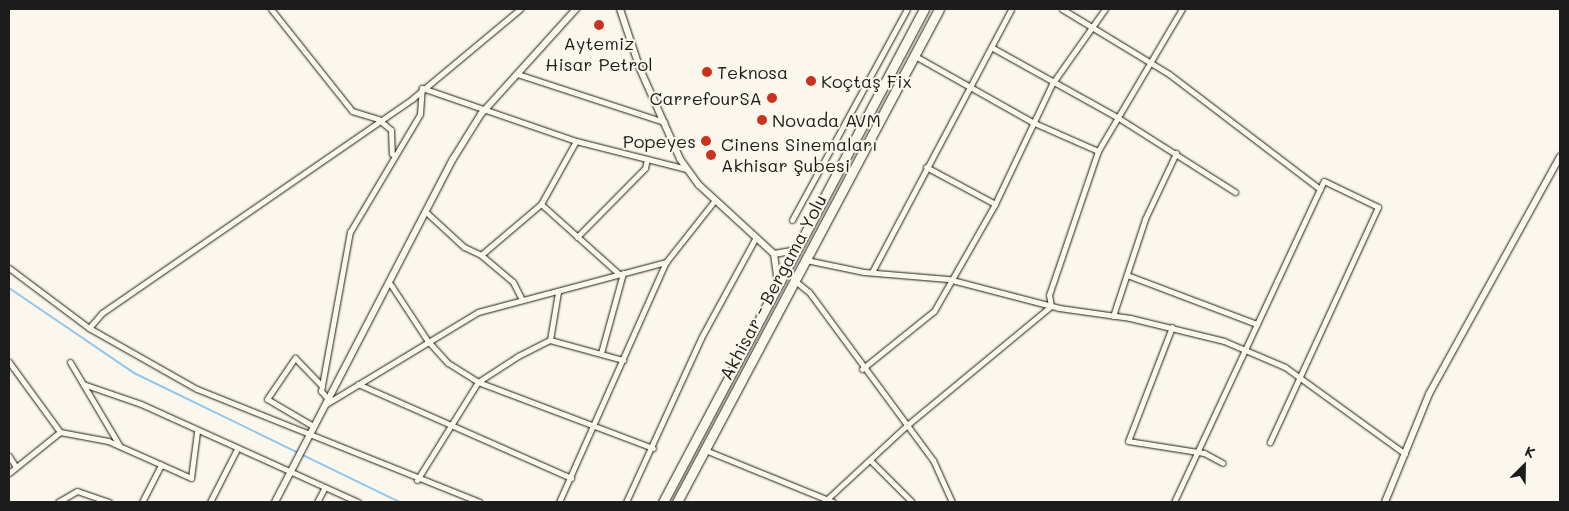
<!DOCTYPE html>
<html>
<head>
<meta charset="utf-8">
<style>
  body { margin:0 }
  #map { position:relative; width:1569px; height:511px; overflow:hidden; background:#fbf7ec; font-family:Mali,sans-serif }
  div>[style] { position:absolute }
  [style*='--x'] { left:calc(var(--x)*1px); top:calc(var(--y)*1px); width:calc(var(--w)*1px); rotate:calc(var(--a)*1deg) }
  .stream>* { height:2px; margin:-1px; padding:0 1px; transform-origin:1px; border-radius:1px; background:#8fc8ee }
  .roads { filter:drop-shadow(0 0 1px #1c1c1c) drop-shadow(0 0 1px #1c1c1c) }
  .minor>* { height:5px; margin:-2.5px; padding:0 2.5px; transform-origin:2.5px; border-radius:2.5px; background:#fbf7ec }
  .tertiary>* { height:6px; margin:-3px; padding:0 3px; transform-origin:3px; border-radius:3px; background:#fbf7ec }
  .primary>* { height:9px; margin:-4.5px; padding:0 4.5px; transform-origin:4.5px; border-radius:4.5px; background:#fbf7ec }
  .dots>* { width:14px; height:14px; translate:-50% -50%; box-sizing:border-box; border:2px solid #fbf7ec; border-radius:50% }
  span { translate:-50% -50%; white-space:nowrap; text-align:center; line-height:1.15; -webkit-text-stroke:4px #fbf7ec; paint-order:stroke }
  .poi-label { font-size:18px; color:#1c1c1c }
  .left { translate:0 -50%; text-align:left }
  .right { translate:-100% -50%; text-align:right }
  .street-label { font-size:18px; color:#1c1c1c }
  .frame { position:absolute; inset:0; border:10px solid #1c1c1c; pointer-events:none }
  .north { position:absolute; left:1499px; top:441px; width:50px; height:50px; -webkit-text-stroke:4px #fbf7ec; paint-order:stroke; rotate:23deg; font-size:14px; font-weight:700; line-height:20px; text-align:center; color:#1c1c1c }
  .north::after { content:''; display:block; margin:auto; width:18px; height:22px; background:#1c1c1c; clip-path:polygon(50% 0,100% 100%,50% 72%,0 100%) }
</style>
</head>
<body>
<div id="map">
  <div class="stream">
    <div style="--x:9;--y:288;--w:151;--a:34.2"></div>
    <div style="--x:134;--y:373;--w:296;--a:25.9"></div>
  </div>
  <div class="roads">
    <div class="minor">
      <div style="--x:271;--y:9;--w:130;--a:51.5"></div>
      <div style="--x:352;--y:111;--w:27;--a:17"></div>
      <div style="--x:378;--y:119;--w:17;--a:40"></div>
      <div style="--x:391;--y:130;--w:24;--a:88"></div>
      <div style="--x:1062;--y:9;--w:125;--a:31.3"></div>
      <div style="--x:1169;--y:74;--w:190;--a:37.3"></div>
      <div style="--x:991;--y:47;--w:144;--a:29.1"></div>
      <div style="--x:1117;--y:117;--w:140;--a:32.4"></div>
      <div style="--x:915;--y:56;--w:134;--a:29.4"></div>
      <div style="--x:1032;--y:122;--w:72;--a:23.7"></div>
      <div style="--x:517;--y:74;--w:155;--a:18.1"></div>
      <div style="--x:926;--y:167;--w:78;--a:28.2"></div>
      <div style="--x:541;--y:204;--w:105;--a:41.9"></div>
      <div style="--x:427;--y:213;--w:50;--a:42.6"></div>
      <div style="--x:464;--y:247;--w:19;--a:25"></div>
      <div style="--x:481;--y:255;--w:79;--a:-40.4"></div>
      <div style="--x:541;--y:204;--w:72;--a:-60.9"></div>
      <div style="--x:792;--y:220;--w:240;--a:-61.4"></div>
      <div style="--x:577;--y:237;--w:97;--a:-45.4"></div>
      <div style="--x:645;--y:168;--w:9;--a:-77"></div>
      <div style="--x:481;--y:255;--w:42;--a:40.2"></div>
      <div style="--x:513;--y:282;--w:20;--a:63"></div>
      <div style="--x:806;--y:260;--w:59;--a:11.7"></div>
      <div style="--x:864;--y:272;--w:84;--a:4.8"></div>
      <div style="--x:948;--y:279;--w:115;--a:14.6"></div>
      <div style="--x:1059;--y:308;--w:72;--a:8"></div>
      <div style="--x:1130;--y:318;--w:97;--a:13.7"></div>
      <div style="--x:1224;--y:341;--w:66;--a:23.1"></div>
      <div style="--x:1285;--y:367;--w:148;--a:35.9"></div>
      <div style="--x:9;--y:268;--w:100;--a:36.9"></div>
      <div style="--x:89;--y:328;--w:124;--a:29.5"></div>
      <div style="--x:197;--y:389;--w:304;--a:21.8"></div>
      <div style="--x:872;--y:272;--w:297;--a:-62.1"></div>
      <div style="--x:1127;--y:275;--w:139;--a:20.7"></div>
      <div style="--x:794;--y:280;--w:19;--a:39"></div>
      <div style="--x:809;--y:292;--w:209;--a:53.6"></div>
      <div style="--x:933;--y:460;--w:46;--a:65.7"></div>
      <div style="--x:391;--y:285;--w:66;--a:56.8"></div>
      <div style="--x:427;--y:340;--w:31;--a:48"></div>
      <div style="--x:448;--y:363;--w:36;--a:32"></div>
      <div style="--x:478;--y:382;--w:187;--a:20.7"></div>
      <div style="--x:1113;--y:316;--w:102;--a:-71.7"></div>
      <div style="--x:1145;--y:219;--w:73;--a:-64.8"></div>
      <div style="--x:1172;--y:327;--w:122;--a:111.1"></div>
      <div style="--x:1128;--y:441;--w:77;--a:9"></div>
      <div style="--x:1204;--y:453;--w:21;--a:28"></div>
      <div style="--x:89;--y:328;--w:20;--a:-49"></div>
      <div style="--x:102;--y:313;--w:377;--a:-34.6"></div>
      <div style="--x:412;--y:99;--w:141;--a:-39.8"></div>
      <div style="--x:550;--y:340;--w:49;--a:-80.5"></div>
      <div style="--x:601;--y:353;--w:83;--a:-74.6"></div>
      <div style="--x:9;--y:362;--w:87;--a:53.9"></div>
      <div style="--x:60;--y:432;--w:49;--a:10.6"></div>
      <div style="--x:108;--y:441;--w:91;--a:24"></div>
      <div style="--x:191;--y:478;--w:46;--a:-82.6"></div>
      <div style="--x:70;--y:362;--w:96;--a:59.4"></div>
      <div style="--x:862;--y:369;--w:92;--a:-38.9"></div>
      <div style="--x:934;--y:311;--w:123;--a:-60.3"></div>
      <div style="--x:995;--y:204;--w:133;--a:-64.6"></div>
      <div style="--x:1052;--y:84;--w:92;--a:-54.8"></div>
      <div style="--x:83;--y:384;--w:61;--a:19"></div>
      <div style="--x:141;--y:404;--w:238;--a:24.3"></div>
      <div style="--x:358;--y:384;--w:233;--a:23.8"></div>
      <div style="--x:328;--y:399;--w:11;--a:-131"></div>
      <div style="--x:321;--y:391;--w:162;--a:-79.7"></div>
      <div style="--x:350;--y:232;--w:137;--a:-59.3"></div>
      <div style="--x:420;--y:114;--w:26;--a:-86"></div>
      <div style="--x:422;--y:88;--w:163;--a:19"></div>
      <div style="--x:576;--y:141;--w:114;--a:14.2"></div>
      <div style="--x:326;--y:404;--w:178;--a:-31.2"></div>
      <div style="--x:478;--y:312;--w:195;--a:-14.9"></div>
      <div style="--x:666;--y:262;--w:79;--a:-51.7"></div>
      <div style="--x:313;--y:426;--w:53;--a:-149.6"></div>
      <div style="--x:267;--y:399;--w:50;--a:-55.7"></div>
      <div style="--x:295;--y:358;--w:39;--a:46"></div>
      <div style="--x:705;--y:450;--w:138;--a:22.1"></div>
      <div style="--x:9;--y:456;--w:13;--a:58"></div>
      <div style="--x:870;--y:460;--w:59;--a:45"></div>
      <div style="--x:9;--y:473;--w:65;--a:-38.8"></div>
      <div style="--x:417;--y:480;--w:115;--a:-58.1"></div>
      <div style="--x:478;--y:382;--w:48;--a:-33"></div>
      <div style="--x:518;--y:356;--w:36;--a:-27"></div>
      <div style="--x:550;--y:340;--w:76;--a:15.3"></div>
      <div style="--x:58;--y:502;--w:22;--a:-30"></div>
      <div style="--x:77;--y:491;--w:34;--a:19"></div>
      <div style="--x:142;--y:502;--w:42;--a:-62.8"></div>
      <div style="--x:210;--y:502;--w:59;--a:-63"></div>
      <div style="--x:317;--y:502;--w:17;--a:-62"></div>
      <div style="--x:559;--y:502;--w:263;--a:-66"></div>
      <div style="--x:626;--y:502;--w:180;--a:-65.4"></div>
      <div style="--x:701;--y:338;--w:115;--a:-61.4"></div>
      <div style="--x:824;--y:502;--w:112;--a:-42.8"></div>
      <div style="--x:906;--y:426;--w:188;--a:-39.6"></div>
      <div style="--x:1051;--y:306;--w:11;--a:-100"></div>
      <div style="--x:1049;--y:295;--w:152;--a:-71.2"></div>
      <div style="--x:1098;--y:151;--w:165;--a:-59.4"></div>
      <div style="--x:1174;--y:502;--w:354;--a:-65"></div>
      <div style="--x:1324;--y:181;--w:60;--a:25.7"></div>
      <div style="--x:1378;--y:207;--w:259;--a:114.7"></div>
    </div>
    <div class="tertiary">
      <div style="--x:620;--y:9;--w:63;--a:71.6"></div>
      <div style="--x:640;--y:69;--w:98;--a:66"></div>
      <div style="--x:680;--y:159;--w:32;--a:54"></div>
      <div style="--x:699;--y:185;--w:102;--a:42.6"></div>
      <div style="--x:774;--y:254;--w:29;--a:82"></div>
      <div style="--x:774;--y:254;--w:22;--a:-10"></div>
      <div style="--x:275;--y:502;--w:386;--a:-62.6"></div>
      <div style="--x:453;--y:159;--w:53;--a:-58.1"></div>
      <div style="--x:481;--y:114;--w:142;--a:-47.9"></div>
      <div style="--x:1385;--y:502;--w:117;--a:-67.8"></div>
      <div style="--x:1429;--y:394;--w:271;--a:-61.1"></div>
    </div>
    <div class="primary">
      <div style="--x:663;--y:502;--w:558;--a:-62.1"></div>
      <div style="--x:677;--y:502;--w:558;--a:-62.01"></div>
    </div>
  </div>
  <div class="dots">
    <div style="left:599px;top:25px;background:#c8321e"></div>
    <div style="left:707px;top:72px;background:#c8321e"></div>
    <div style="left:811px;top:81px;background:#c8321e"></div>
    <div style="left:772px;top:98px;background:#c8321e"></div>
    <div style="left:762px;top:120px;background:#c8321e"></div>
    <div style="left:706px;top:141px;background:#c8321e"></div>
    <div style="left:711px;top:155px;background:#c8321e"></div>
  </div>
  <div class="poi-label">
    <span style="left:599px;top:54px">Aytemiz<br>Hisar Petrol</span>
    <span class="left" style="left:717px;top:72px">Teknosa</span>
    <span class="left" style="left:821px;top:81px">Koçtaş Fix</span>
    <span class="right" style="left:762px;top:98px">CarrefourSA</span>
    <span class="left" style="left:772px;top:120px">Novada AVM</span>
    <span class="right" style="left:696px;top:141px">Popeyes</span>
    <span class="left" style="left:721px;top:155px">Cinens Sinemaları<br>Akhisar Şubesi</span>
  </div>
  <div class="street-label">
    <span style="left:773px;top:287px;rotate:-62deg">Akhisar - Bergama Yolu</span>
  </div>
  <div class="frame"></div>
  <div class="north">K</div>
</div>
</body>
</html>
